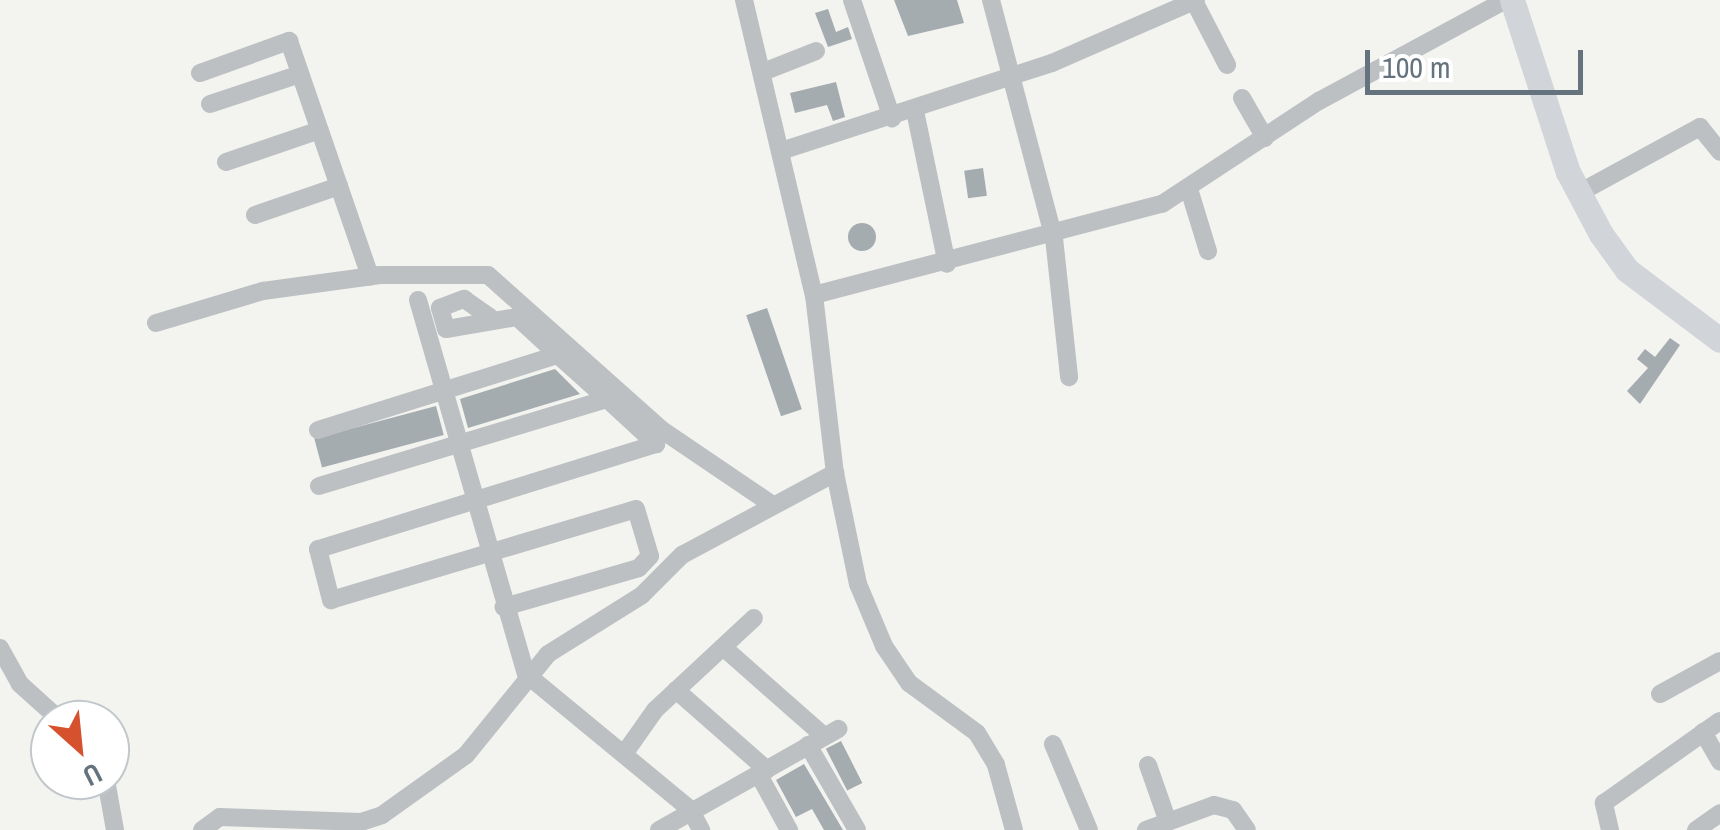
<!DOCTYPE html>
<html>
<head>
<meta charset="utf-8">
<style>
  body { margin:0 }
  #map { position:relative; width:1720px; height:830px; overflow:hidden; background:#f3f3ef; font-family:"Archivo Narrow",sans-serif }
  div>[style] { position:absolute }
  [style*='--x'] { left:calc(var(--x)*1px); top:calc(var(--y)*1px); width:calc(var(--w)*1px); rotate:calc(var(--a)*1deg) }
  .building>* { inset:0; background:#a4acb0; transform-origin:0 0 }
  .round { border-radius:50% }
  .street>* { height:18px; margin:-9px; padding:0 9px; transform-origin:9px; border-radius:9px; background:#bcc0c3 }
  .primary>* { height:25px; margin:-12.5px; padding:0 12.5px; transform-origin:12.5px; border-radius:12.5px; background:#d1d5d9 }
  span { translate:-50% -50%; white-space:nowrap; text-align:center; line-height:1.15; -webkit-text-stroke:10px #fff; paint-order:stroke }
  .north { position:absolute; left:30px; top:700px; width:100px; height:100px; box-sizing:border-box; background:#fff; border:2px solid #c1c7cb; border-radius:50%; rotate:153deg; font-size:28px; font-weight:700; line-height:40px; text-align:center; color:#64737e }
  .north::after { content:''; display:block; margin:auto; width:35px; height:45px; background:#d6512d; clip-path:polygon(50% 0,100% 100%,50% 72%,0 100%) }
  .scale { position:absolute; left:1365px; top:50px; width:218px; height:45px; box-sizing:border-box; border:5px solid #64737e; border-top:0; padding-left:12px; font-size:30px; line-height:35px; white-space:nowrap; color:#64737e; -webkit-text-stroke:8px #fff; paint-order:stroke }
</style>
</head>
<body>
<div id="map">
  <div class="building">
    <div style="clip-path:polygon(894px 0,957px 0,964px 23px,908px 36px)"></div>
    <div style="clip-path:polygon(828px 9px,836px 32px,848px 27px,852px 39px,828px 47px,815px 13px)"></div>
    <div style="clip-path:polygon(836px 82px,845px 117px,833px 121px,827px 105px,795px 113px,790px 93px)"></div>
    <div style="left:983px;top:168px;width:28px;height:19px;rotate:82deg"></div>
    <div class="round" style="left:848px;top:223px;width:28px;height:28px"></div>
    <div style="left:767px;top:308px;width:107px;height:22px;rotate:71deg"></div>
    <div style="clip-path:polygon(1670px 338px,1680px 345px,1640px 404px,1627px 391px,1648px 368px,1637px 359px,1645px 349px,1655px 357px)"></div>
    <div style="clip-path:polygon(555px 369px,580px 394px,468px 428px,460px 399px)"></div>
    <div style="left:436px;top:406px;width:30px;height:126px;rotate:75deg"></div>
    <div style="left:841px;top:741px;width:47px;height:17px;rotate:63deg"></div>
    <div style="clip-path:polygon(804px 764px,843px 830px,824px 830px,812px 809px,796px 817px,776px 780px)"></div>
  </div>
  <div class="street">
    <div style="--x:744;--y:0;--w:303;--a:76.7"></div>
    <div style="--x:814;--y:295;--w:179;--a:83.3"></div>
    <div style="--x:852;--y:0;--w:125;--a:71.3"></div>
    <div style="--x:991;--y:0;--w:246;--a:75.2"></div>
    <div style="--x:1054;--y:238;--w:140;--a:83.8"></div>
    <div style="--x:1194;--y:1;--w:72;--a:62.7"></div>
    <div style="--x:763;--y:72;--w:57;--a:-21.6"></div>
    <div style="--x:200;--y:73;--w:95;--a:-19.8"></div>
    <div style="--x:289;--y:41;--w:249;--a:71"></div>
    <div style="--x:1242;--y:98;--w:46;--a:60.1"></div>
    <div style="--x:210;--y:104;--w:95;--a:-18.4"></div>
    <div style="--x:915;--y:111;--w:156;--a:78.2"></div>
    <div style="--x:784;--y:150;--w:282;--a:-18"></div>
    <div style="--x:1052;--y:63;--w:157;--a:-23.6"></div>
    <div style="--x:226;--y:162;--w:99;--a:-18.8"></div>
    <div style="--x:1189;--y:189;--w:65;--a:73"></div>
    <div style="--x:1579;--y:193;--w:138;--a:-28.6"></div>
    <div style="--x:1700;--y:127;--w:32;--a:51"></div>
    <div style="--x:255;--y:215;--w:89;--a:-19"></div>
    <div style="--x:814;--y:295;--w:360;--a:-14.7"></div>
    <div style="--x:1162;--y:204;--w:188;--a:-33.3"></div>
    <div style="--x:1319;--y:101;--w:213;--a:-28.4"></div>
    <div style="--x:418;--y:300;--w:389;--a:73.9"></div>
    <div style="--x:526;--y:674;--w:212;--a:39.5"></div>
    <div style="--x:690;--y:809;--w:24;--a:62"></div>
    <div style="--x:156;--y:323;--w:112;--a:-16.7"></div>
    <div style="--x:263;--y:291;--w:118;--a:-7.8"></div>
    <div style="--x:380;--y:275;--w:108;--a:0"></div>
    <div style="--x:488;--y:275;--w:233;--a:41.7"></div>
    <div style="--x:662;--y:430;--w:130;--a:34.1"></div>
    <div style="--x:558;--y:355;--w:66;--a:41.9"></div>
    <div style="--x:318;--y:430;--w:251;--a:-17.4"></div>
    <div style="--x:558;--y:355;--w:56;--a:-137.2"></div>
    <div style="--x:517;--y:317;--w:72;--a:170.4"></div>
    <div style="--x:446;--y:329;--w:22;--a:-106"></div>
    <div style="--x:440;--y:308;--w:26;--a:-21"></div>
    <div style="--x:464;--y:299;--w:32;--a:35"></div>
    <div style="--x:319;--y:486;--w:301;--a:-16.8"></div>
    <div style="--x:607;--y:399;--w:67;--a:42.6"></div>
    <div style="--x:656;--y:444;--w:354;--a:162.7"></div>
    <div style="--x:318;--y:549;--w:53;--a:75.7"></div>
    <div style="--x:331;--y:600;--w:318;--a:-16.6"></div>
    <div style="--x:636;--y:509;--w:49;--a:73.4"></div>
    <div style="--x:650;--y:556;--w:16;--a:133"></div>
    <div style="--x:639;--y:568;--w:141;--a:163.9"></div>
    <div style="--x:723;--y:647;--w:135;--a:41.4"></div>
    <div style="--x:0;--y:648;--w:41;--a:60.9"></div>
    <div style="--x:20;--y:684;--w:54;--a:42"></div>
    <div style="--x:676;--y:690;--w:121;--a:41.3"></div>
    <div style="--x:1660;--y:694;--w:68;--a:-28.8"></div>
    <div style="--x:1703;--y:732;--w:34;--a:60"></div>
    <div style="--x:1053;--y:744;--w:93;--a:67.3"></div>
    <div style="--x:808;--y:745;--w:98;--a:60"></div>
    <div style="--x:624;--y:754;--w:54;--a:-54.8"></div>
    <div style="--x:655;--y:710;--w:135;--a:-42.9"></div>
    <div style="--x:1148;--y:765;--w:60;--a:70.7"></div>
    <div style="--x:759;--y:775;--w:63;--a:61.4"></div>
    <div style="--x:106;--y:780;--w:51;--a:79.8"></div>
    <div style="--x:202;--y:830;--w:22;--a:-36"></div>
    <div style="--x:220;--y:817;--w:141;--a:2"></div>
    <div style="--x:361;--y:822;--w:22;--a:-18"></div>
    <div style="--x:382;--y:815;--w:103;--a:-35.5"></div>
    <div style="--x:466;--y:755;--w:130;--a:-50.9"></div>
    <div style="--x:548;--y:654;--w:111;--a:-32.1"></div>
    <div style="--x:642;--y:595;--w:57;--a:-45"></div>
    <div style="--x:682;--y:555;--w:174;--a:-28.2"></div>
    <div style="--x:835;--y:473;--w:113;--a:78.3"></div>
    <div style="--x:858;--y:584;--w:67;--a:67.2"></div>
    <div style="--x:884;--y:646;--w:45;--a:56"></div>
    <div style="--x:909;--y:683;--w:84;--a:36.3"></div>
    <div style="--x:977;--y:733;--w:37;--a:59"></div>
    <div style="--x:996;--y:765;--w:67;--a:74.5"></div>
    <div style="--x:659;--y:830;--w:206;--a:-29.4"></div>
    <div style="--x:1146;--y:830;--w:72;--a:-20.2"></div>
    <div style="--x:1214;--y:805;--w:20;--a:15"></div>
    <div style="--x:1233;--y:810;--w:24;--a:55"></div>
    <div style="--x:1610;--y:830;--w:28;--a:-103"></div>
    <div style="--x:1604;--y:803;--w:142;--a:-35.3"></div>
    <div style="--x:1696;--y:830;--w:29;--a:-35"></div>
  </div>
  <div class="primary">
    <div style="--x:1512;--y:0;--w:181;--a:72"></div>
    <div style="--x:1568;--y:172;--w:70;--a:62"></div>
    <div style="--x:1601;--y:234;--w:44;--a:54.2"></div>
    <div style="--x:1627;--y:270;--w:116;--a:37"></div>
  </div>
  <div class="north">U</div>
  <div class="scale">100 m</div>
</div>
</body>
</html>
